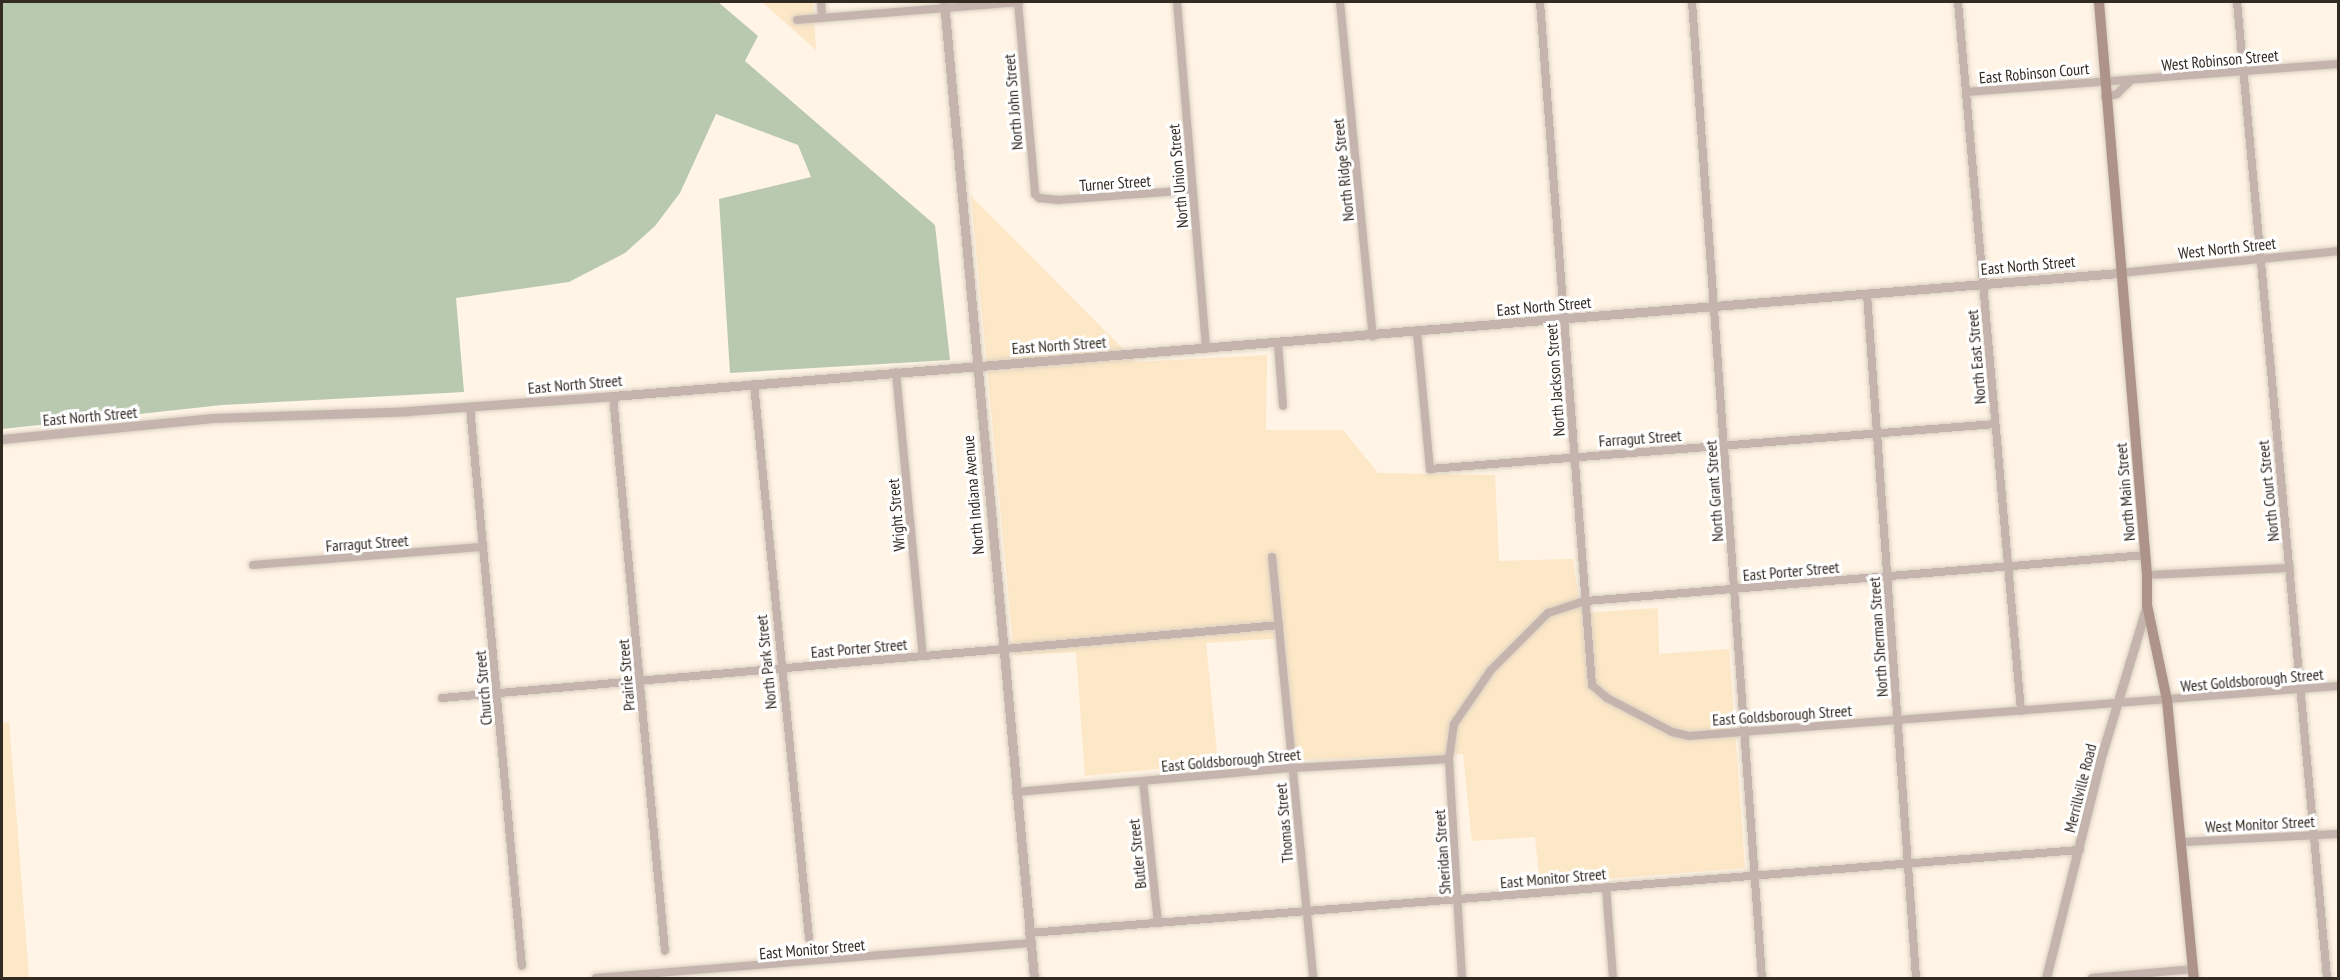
<!DOCTYPE html>
<html>
<head>
<meta charset="utf-8">
<style>
  body { margin:0 }
  #map { position:relative; width:2340px; height:980px; overflow:hidden; background:#fff4e5; font-family:"PT Sans Narrow",sans-serif }
  div>[style] { position:absolute }
  [style*='--x'] { left:calc(var(--x)*1px); top:calc(var(--y)*1px); width:calc(var(--w)*1px); rotate:calc(var(--a)*1deg) }
  .built>* { inset:0; background:#fce7c6 }
  .green>* { inset:0; background:#b8c9b0 }
  .roads { filter:drop-shadow(0 0 2px #dad0c2) drop-shadow(0 0 2px #dad0c2) }
  .minor>* { height:8px; margin:-4px; padding:0 4px; transform-origin:4px; border-radius:4px; background:#c5b4ad }
  .tertiary>* { height:9px; margin:-4.5px; padding:0 4.5px; transform-origin:4.5px; border-radius:4.5px; background:#c5b4ad }
  .secondary>* { height:10px; margin:-5px; padding:0 5px; transform-origin:5px; border-radius:5px; background:#ad9389 }
  span { translate:-50% -50%; white-space:nowrap; text-align:center; line-height:1.15; -webkit-text-stroke:6px #fff; paint-order:stroke }
  .street-label { font-size:16px; color:#322b22 }
  .frame { position:absolute; inset:0; border:3px solid #322b22; pointer-events:none }
</style>
</head>
<body>
<div id="map">
  <div class="built">
    <div style="clip-path:polygon(762px 2px,813px 2px,816px 50px)"></div>
    <div style="clip-path:polygon(971px 196px,1136px 362px,1267px 355px,1266px 430px,1343px 430px,1378px 473px,1495px 475px,1499px 561px,1573px 559px,1581px 613px,1658px 608px,1659px 654px,1729px 649px,1745px 868px,1540px 884px,1535px 837px,1472px 841px,1463px 754px,1296px 760px,1285px 638px,1206px 643px,1218px 763px,1085px 776px,1076px 652px,1014px 655px)"></div>
    <div style="clip-path:polygon(9px 722px,29px 978px,2px 978px,2px 723px)"></div>
  </div>
  <div class="green">
    <div style="clip-path:polygon(2px 2px,718px 2px,758px 36px,745px 61px,935px 225px,950px 360px,730px 373px,719px 199px,811px 177px,798px 145px,716px 114px,680px 193px,655px 226px,625px 253px,569px 282px,456px 298px,464px 392px,222px 405px,2px 429px)"></div>
  </div>
  <div class="roads">
    <div class="minor">
      <div style="--x:821;--y:2;--w:16;--a:86"></div>
      <div style="--x:1018;--y:2;--w:193;--a:84.9"></div>
      <div style="--x:1035;--y:194;--w:6;--a:45"></div>
      <div style="--x:1039;--y:198;--w:20;--a:6"></div>
      <div style="--x:1059;--y:200;--w:133;--a:-4.3"></div>
      <div style="--x:1177;--y:2;--w:348;--a:85.2"></div>
      <div style="--x:1340;--y:2;--w:336;--a:84.4"></div>
      <div style="--x:1540;--y:2;--w:685;--a:85.65"></div>
      <div style="--x:1592;--y:685;--w:20;--a:41"></div>
      <div style="--x:1607;--y:698;--w:73;--a:27.6"></div>
      <div style="--x:1672;--y:732;--w:17;--a:13"></div>
      <div style="--x:1689;--y:736;--w:651;--a:-4.41"></div>
      <div style="--x:1692;--y:2;--w:979;--a:85.9"></div>
      <div style="--x:1958;--y:2;--w:712;--a:84.92"></div>
      <div style="--x:2237;--y:2;--w:980;--a:84.73"></div>
      <div style="--x:797;--y:20;--w:223;--a:-4.6"></div>
      <div style="--x:1966;--y:92;--w:373;--a:-4.3"></div>
      <div style="--x:2105;--y:97;--w:12;--a:-14"></div>
      <div style="--x:2117;--y:94;--w:20;--a:-45"></div>
      <div style="--x:2119;--y:273;--w:220;--a:-5.7"></div>
      <div style="--x:1867;--y:294;--w:686;--a:85.9"></div>
      <div style="--x:1417;--y:332;--w:138;--a:84.6"></div>
      <div style="--x:1430;--y:469;--w:567;--a:-4.55"></div>
      <div style="--x:1278;--y:344;--w:62;--a:85.4"></div>
      <div style="--x:896;--y:372;--w:285;--a:84.6"></div>
      <div style="--x:754;--y:384;--w:557;--a:84.33"></div>
      <div style="--x:613;--y:396;--w:557;--a:84.65"></div>
      <div style="--x:470;--y:407;--w:561;--a:84.69"></div>
      <div style="--x:1272;--y:557;--w:423;--a:84.4"></div>
      <div style="--x:253;--y:565;--w:231;--a:-4.5"></div>
      <div style="--x:2147;--y:575;--w:143;--a:-2.8"></div>
      <div style="--x:442;--y:698;--w:840;--a:-4.98"></div>
      <div style="--x:1143;--y:781;--w:143;--a:84"></div>
      <div style="--x:1016;--y:792;--w:278;--a:-5"></div>
      <div style="--x:1293;--y:768;--w:156;--a:-3.3"></div>
      <div style="--x:2183;--y:842;--w:155;--a:-3"></div>
      <div style="--x:1606;--y:887;--w:91;--a:85.6"></div>
      <div style="--x:1029;--y:933;--w:1054;--a:-4.52"></div>
      <div style="--x:596;--y:978;--w:435;--a:-4.6"></div>
      <div style="--x:1462;--y:978;--w:219;--a:-93.4"></div>
      <div style="--x:1449;--y:759;--w:35;--a:-82"></div>
      <div style="--x:1454;--y:724;--w:65;--a:-55.6"></div>
      <div style="--x:1491;--y:670;--w:81;--a:-45"></div>
      <div style="--x:1548;--y:613;--w:40;--a:-18"></div>
      <div style="--x:1586;--y:601;--w:561;--a:-4.7"></div>
      <div style="--x:2092;--y:978;--w:102;--a:-5"></div>
    </div>
    <div class="tertiary">
      <div style="--x:944;--y:2;--w:980;--a:84.73"></div>
      <div style="--x:2;--y:439;--w:212;--a:-5.7"></div>
      <div style="--x:213;--y:418;--w:196;--a:-2"></div>
      <div style="--x:409;--y:411;--w:205;--a:-4.2"></div>
      <div style="--x:613;--y:396;--w:1511;--a:-4.67"></div>
      <div style="--x:2046;--y:978;--w:231;--a:-76"></div>
      <div style="--x:2102;--y:754;--w:156;--a:-73.2"></div>
    </div>
    <div class="secondary">
      <div style="--x:2099;--y:2;--w:575;--a:85.21"></div>
      <div style="--x:2147;--y:575;--w:30;--a:90"></div>
      <div style="--x:2147;--y:605;--w:97;--a:78.1"></div>
      <div style="--x:2167;--y:700;--w:279;--a:84.5"></div>
    </div>
  </div>
  <div class="street-label">
    <span style="left:2220px;top:60px;rotate:-5deg">West Robinson Street</span>
    <span style="left:2034px;top:73px;rotate:-5deg">East Robinson Court</span>
    <span style="left:1013px;top:102px;rotate:-95deg">North John Street</span>
    <span style="left:1343px;top:170px;rotate:-96deg">North Ridge Street</span>
    <span style="left:1178px;top:176px;rotate:-95deg">North Union Street</span>
    <span style="left:1115px;top:183px;rotate:-4deg">Turner Street</span>
    <span style="left:2227px;top:248px;rotate:-6deg">West North Street</span>
    <span style="left:2028px;top:265px;rotate:-5deg">East North Street</span>
    <span style="left:1544px;top:306px;rotate:-5deg">East North Street</span>
    <span style="left:1059px;top:345px;rotate:-4deg">East North Street</span>
    <span style="left:1976px;top:357px;rotate:-95deg">North East Street</span>
    <span style="left:1555px;top:380px;rotate:-94deg">North Jackson Street</span>
    <span style="left:575px;top:384px;rotate:-5deg">East North Street</span>
    <span style="left:90px;top:416px;rotate:-5deg">East North Street</span>
    <span style="left:1640px;top:438px;rotate:-4deg">Farragut Street</span>
    <span style="left:1714px;top:491px;rotate:-94deg">North Grant Street</span>
    <span style="left:2268px;top:491px;rotate:-96deg">North Court Street</span>
    <span style="left:2125px;top:492px;rotate:-95deg">North Main Street</span>
    <span style="left:973px;top:495px;rotate:-95deg">North Indiana Avenue</span>
    <span style="left:896px;top:515px;rotate:-95deg">Wright Street</span>
    <span style="left:367px;top:543px;rotate:-4deg">Farragut Street</span>
    <span style="left:1791px;top:571px;rotate:-5deg">East Porter Street</span>
    <span style="left:1878px;top:637px;rotate:-94deg">North Sherman Street</span>
    <span style="left:859px;top:648px;rotate:-5deg">East Porter Street</span>
    <span style="left:766px;top:662px;rotate:-96deg">North Park Street</span>
    <span style="left:626px;top:675px;rotate:-95deg">Prairie Street</span>
    <span style="left:2252px;top:680px;rotate:-5deg">West Goldsborough Street</span>
    <span style="left:483px;top:688px;rotate:-95deg">Church Street</span>
    <span style="left:1782px;top:715px;rotate:-4deg">East Goldsborough Street</span>
    <span style="left:1231px;top:760px;rotate:-5deg">East Goldsborough Street</span>
    <span style="left:2080px;top:788px;rotate:-76deg">Merrillville Road</span>
    <span style="left:1284px;top:823px;rotate:-95deg">Thomas Street</span>
    <span style="left:2260px;top:824px;rotate:-3deg">West Monitor Street</span>
    <span style="left:1442px;top:852px;rotate:-94deg">Sheridan Street</span>
    <span style="left:1137px;top:854px;rotate:-96deg">Butler Street</span>
    <span style="left:1553px;top:878px;rotate:-5deg">East Monitor Street</span>
    <span style="left:812px;top:949px;rotate:-5deg">East Monitor Street</span>
  </div>
  <div class="frame"></div>
</div>
</body>
</html>
